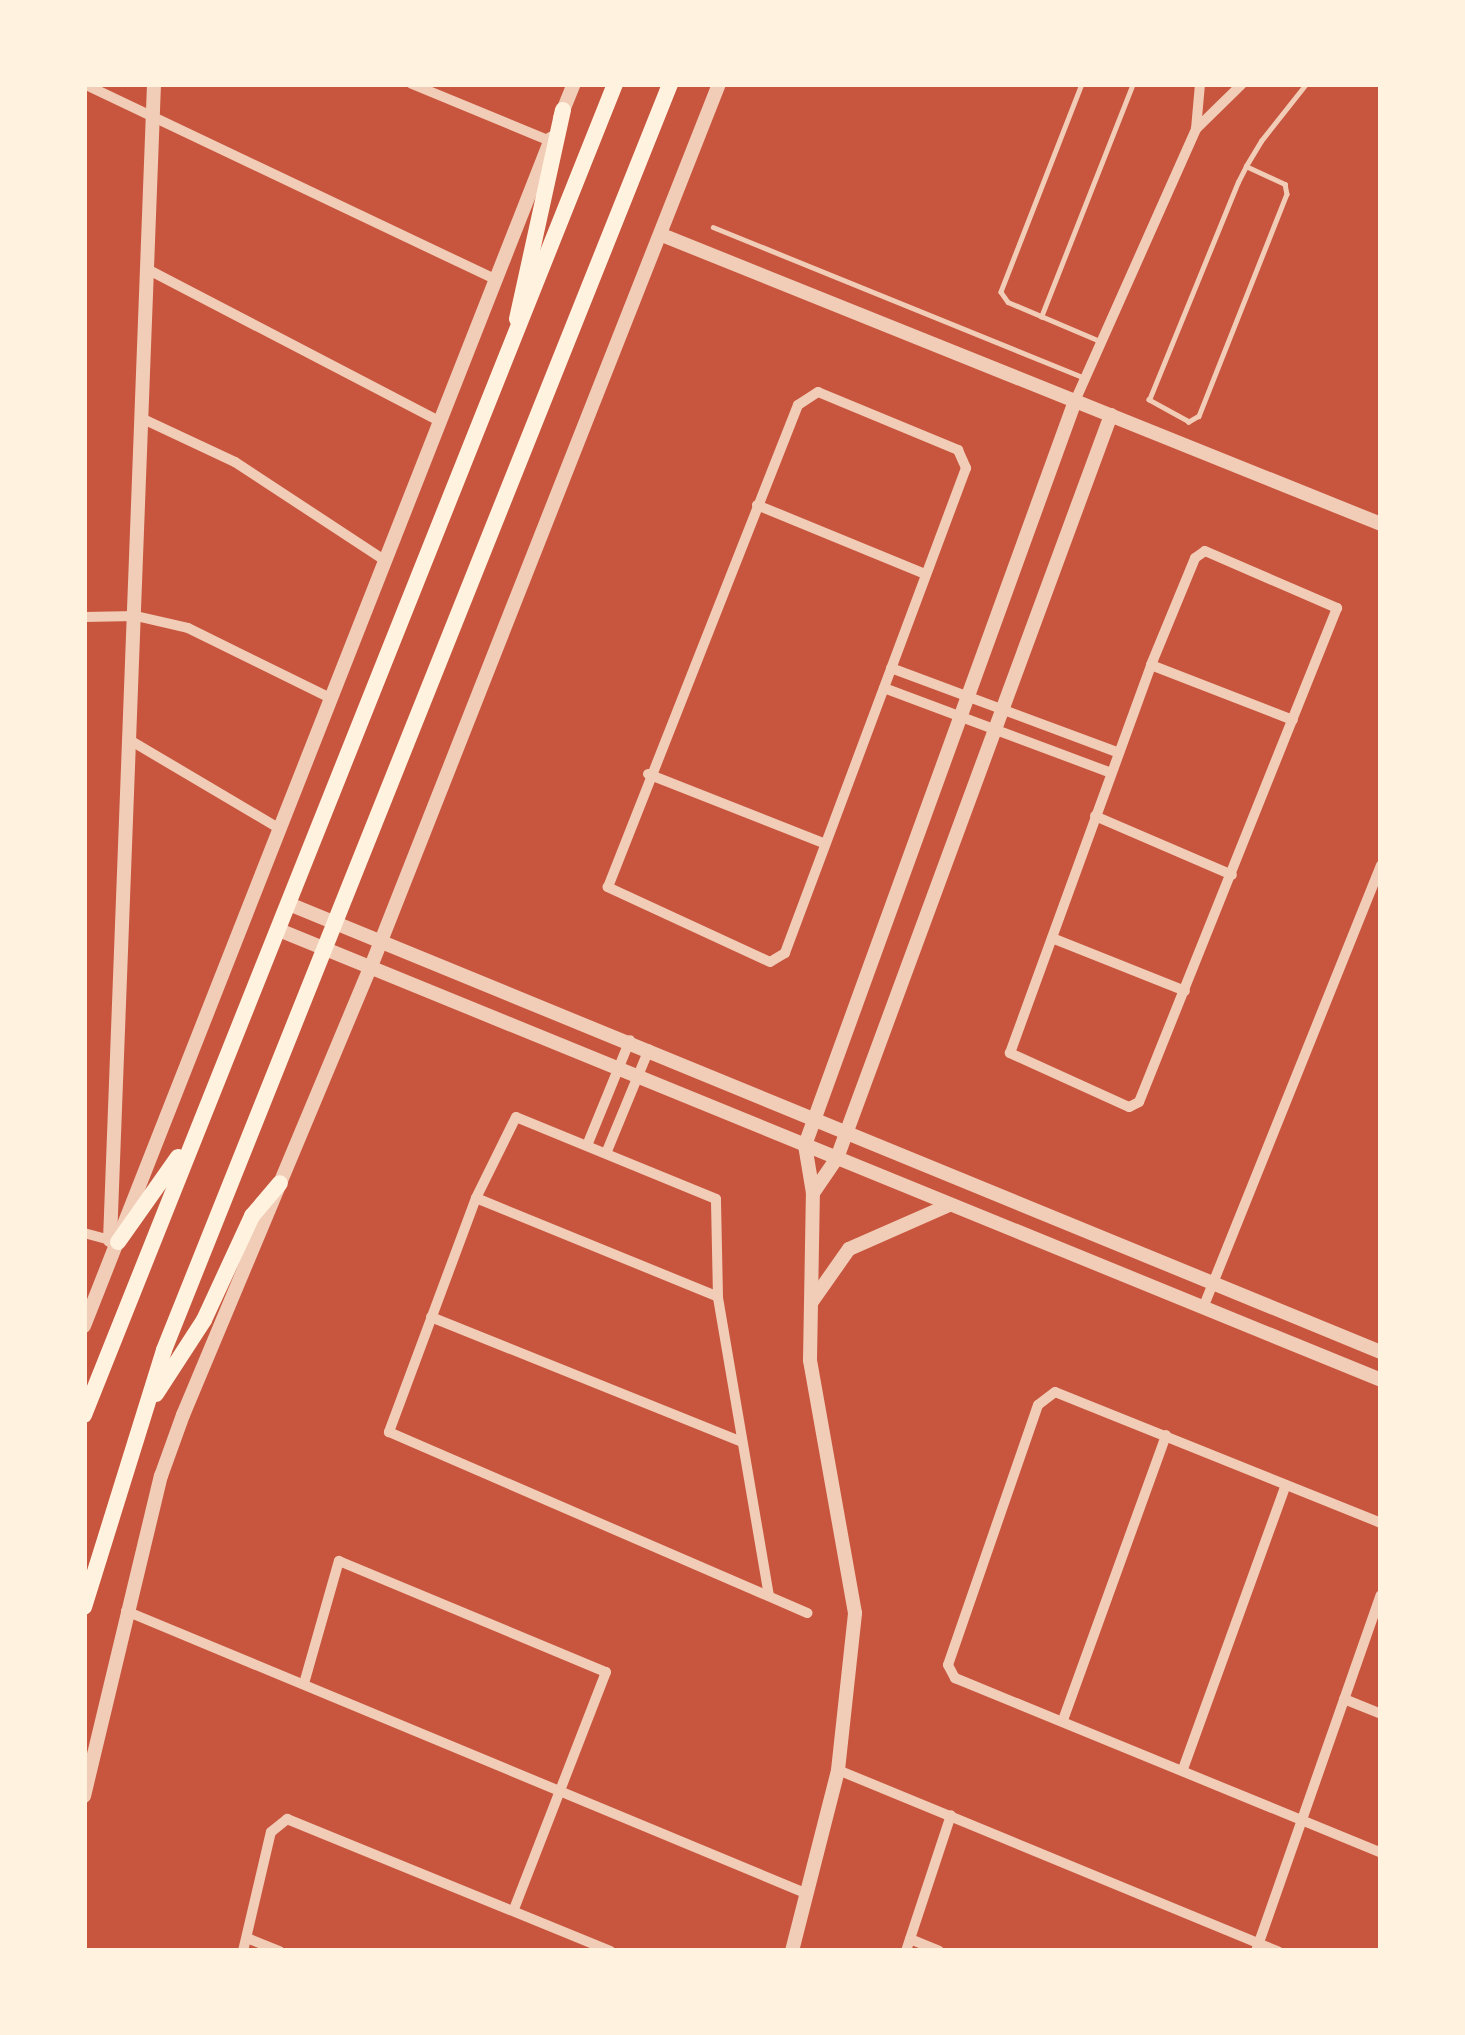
<!DOCTYPE html>
<html>
<head>
<meta charset="utf-8">
<style>
  body { margin:0 }
  #map { position:relative; width:1465px; height:2035px; overflow:hidden; background:#c8553d; font-family:Poppins,sans-serif }
  div>[style] { position:absolute }
  [style*='--x'] { left:calc(var(--x)*1px); top:calc(var(--y)*1px); width:calc(var(--w)*1px); rotate:calc(var(--a)*1deg) }
  .service>* { height:4.5px; margin:-2.25px; padding:0 2.25px; transform-origin:2.25px; border-radius:2.25px; background:#f1ccb7 }
  .minor>* { height:10px; margin:-5px; padding:0 5px; transform-origin:5px; border-radius:5px; background:#f1ccb7 }
  .tertiary>* { height:14px; margin:-7px; padding:0 7px; transform-origin:7px; border-radius:7px; background:#f1ccb7 }
  .primary>* { height:16px; margin:-8px; padding:0 8px; transform-origin:8px; border-radius:8px; background:#fff3e0 }
  span { translate:-50% -50%; white-space:nowrap; text-align:center; line-height:1.15; -webkit-text-stroke:9px #fff3e0; paint-order:stroke }
  .frame { position:absolute; inset:0; border:87px solid #fff3e0; pointer-events:none }
</style>
</head>
<body>
<div id="map">
  <div class="service">
    <div style="--x:1082;--y:84;--w:223;--a:111.3"></div>
    <div style="--x:1001;--y:292;--w:12;--a:55"></div>
    <div style="--x:1008;--y:302;--w:100;--a:23"></div>
    <div style="--x:1246;--y:166;--w:43;--a:24.8"></div>
    <div style="--x:1285;--y:184;--w:10;--a:79"></div>
    <div style="--x:1287;--y:194;--w:239;--a:111.6"></div>
    <div style="--x:1199;--y:416;--w:12;--a:149"></div>
    <div style="--x:1189;--y:422;--w:46;--a:-151.2"></div>
    <div style="--x:1149;--y:400;--w:235;--a:-67.8"></div>
    <div style="--x:1238;--y:182;--w:18;--a:-63"></div>
    <div style="--x:1246;--y:166;--w:29;--a:-59"></div>
    <div style="--x:1261;--y:141;--w:73;--a:-51.7"></div>
    <div style="--x:713;--y:227;--w:401;--a:22.1"></div>
    <div style="--x:1041;--y:317;--w:251;--a:-68.5"></div>
  </div>
  <div class="minor">
    <div style="--x:84;--y:84;--w:456;--a:25.4"></div>
    <div style="--x:412;--y:84;--w:149;--a:22.4"></div>
    <div style="--x:1200;--y:84;--w:45;--a:95.1"></div>
    <div style="--x:1196;--y:129;--w:64;--a:-44.4"></div>
    <div style="--x:147;--y:269;--w:329;--a:27.5"></div>
    <div style="--x:818;--y:392;--w:152;--a:22.5"></div>
    <div style="--x:958;--y:450;--w:20;--a:66"></div>
    <div style="--x:966;--y:468;--w:518;--a:110.47"></div>
    <div style="--x:785;--y:953;--w:17;--a:149"></div>
    <div style="--x:770;--y:962;--w:179;--a:-155.2"></div>
    <div style="--x:608;--y:887;--w:518;--a:-68.49"></div>
    <div style="--x:798;--y:405;--w:24;--a:-33"></div>
    <div style="--x:1075;--y:401;--w:298;--a:-66"></div>
    <div style="--x:141;--y:418;--w:104;--a:25.1"></div>
    <div style="--x:235;--y:462;--w:181;--a:33.3"></div>
    <div style="--x:757;--y:505;--w:182;--a:22.3"></div>
    <div style="--x:1205;--y:551;--w:144;--a:23.4"></div>
    <div style="--x:1337;--y:608;--w:532;--a:111.84"></div>
    <div style="--x:1139;--y:1102;--w:11;--a:153"></div>
    <div style="--x:1129;--y:1107;--w:131;--a:-155.6"></div>
    <div style="--x:1010;--y:1053;--w:413;--a:-70"></div>
    <div style="--x:1151;--y:665;--w:116;--a:-67.6"></div>
    <div style="--x:1195;--y:558;--w:12;--a:-35"></div>
    <div style="--x:84;--y:617;--w:52;--a:-1.1"></div>
    <div style="--x:136;--y:616;--w:53;--a:13"></div>
    <div style="--x:188;--y:628;--w:158;--a:26.2"></div>
    <div style="--x:1151;--y:665;--w:152;--a:21.2"></div>
    <div style="--x:891;--y:668;--w:243;--a:20.4"></div>
    <div style="--x:884;--y:688;--w:242;--a:20.5"></div>
    <div style="--x:133;--y:742;--w:167;--a:30.6"></div>
    <div style="--x:648;--y:774;--w:188;--a:21.5"></div>
    <div style="--x:1095;--y:816;--w:149;--a:23.3"></div>
    <div style="--x:1052;--y:938;--w:143;--a:21.7"></div>
    <div style="--x:588;--y:1143;--w:111;--a:-67.8"></div>
    <div style="--x:607;--y:1151;--w:110;--a:-67.6"></div>
    <div style="--x:476;--y:1198;--w:261;--a:22.2"></div>
    <div style="--x:84;--y:1233;--w:27;--a:15"></div>
    <div style="--x:1203;--y:1308;--w:477;--a:-68.1"></div>
    <div style="--x:431;--y:1317;--w:335;--a:21.9"></div>
    <div style="--x:1381;--y:1523;--w:351;--a:-158.1"></div>
    <div style="--x:1055;--y:1392;--w:21;--a:143"></div>
    <div style="--x:1038;--y:1405;--w:275;--a:109.1"></div>
    <div style="--x:948;--y:1665;--w:15;--a:62"></div>
    <div style="--x:955;--y:1678;--w:461;--a:22.3"></div>
    <div style="--x:769;--y:1596;--w:303;--a:-99.7"></div>
    <div style="--x:718;--y:1297;--w:98;--a:-91.2"></div>
    <div style="--x:716;--y:1199;--w:216;--a:-157.7"></div>
    <div style="--x:516;--y:1117;--w:90;--a:116.3"></div>
    <div style="--x:476;--y:1198;--w:250;--a:110.4"></div>
    <div style="--x:389;--y:1432;--w:456;--a:23.4"></div>
    <div style="--x:126;--y:1611;--w:735;--a:22.55"></div>
    <div style="--x:305;--y:1680;--w:124;--a:-74.1"></div>
    <div style="--x:339;--y:1561;--w:289;--a:22.6"></div>
    <div style="--x:606;--y:1672;--w:254;--a:111.2"></div>
    <div style="--x:1344;--y:1699;--w:40;--a:22"></div>
    <div style="--x:1063;--y:1720;--w:303;--a:-70.1"></div>
    <div style="--x:1183;--y:1769;--w:302;--a:-70.1"></div>
    <div style="--x:838;--y:1770;--w:476;--a:22.4"></div>
    <div style="--x:247;--y:1938;--w:35;--a:22"></div>
    <div style="--x:910;--y:1939;--w:31;--a:22"></div>
    <div style="--x:243;--y:1951;--w:122;--a:-76.8"></div>
    <div style="--x:271;--y:1832;--w:21;--a:-39"></div>
    <div style="--x:287;--y:1819;--w:349;--a:22.2"></div>
    <div style="--x:906;--y:1951;--w:143;--a:-71.7"></div>
    <div style="--x:1256;--y:1951;--w:377;--a:-70.7"></div>
  </div>
  <div class="tertiary">
    <div style="--x:560;--y:118;--w:37;--a:-68"></div>
    <div style="--x:662;--y:235;--w:775;--a:21.9"></div>
    <div style="--x:289;--y:904;--w:1180;--a:22.31"></div>
    <div style="--x:279;--y:930;--w:1190;--a:22.21"></div>
    <div style="--x:813;--y:1193;--w:42;--a:-55.6"></div>
    <div style="--x:837;--y:1158;--w:792;--a:-69.76"></div>
    <div style="--x:118;--y:1242;--w:8;--a:-166"></div>
    <div style="--x:110;--y:1240;--w:1157;--a:-87.82"></div>
    <div style="--x:811;--y:1303;--w:66;--a:-54.9"></div>
    <div style="--x:849;--y:1249;--w:109;--a:-23.7"></div>
    <div style="--x:84;--y:1326;--w:1276;--a:-68.52"></div>
    <div style="--x:84;--y:1796;--w:329;--a:-76.5"></div>
    <div style="--x:161;--y:1476;--w:65;--a:-70.2"></div>
    <div style="--x:183;--y:1415;--w:484;--a:-67.3"></div>
    <div style="--x:370;--y:969;--w:951;--a:-68.48"></div>
    <div style="--x:792;--y:1951;--w:187;--a:-75.7"></div>
    <div style="--x:838;--y:1770;--w:158;--a:-83.8"></div>
    <div style="--x:855;--y:1613;--w:257;--a:-100.1"></div>
    <div style="--x:810;--y:1360;--w:167;--a:-89"></div>
    <div style="--x:813;--y:1193;--w:49;--a:-99.5"></div>
    <div style="--x:805;--y:1145;--w:791;--a:-70.05"></div>
  </div>
  <div class="primary">
    <div style="--x:517;--y:319;--w:214;--a:-77.6"></div>
    <div style="--x:118;--y:1242;--w:104;--a:-54.8"></div>
    <div style="--x:156;--y:1394;--w:88;--a:-57"></div>
    <div style="--x:204;--y:1320;--w:115;--a:-65.2"></div>
    <div style="--x:252;--y:1216;--w:43;--a:-49.7"></div>
    <div style="--x:84;--y:1415;--w:1433;--a:-68.25"></div>
    <div style="--x:84;--y:1607;--w:269;--a:-72.7"></div>
    <div style="--x:164;--y:1350;--w:1363;--a:-68.21"></div>
  </div>
  <div class="frame"></div>
</div>
</body>
</html>
